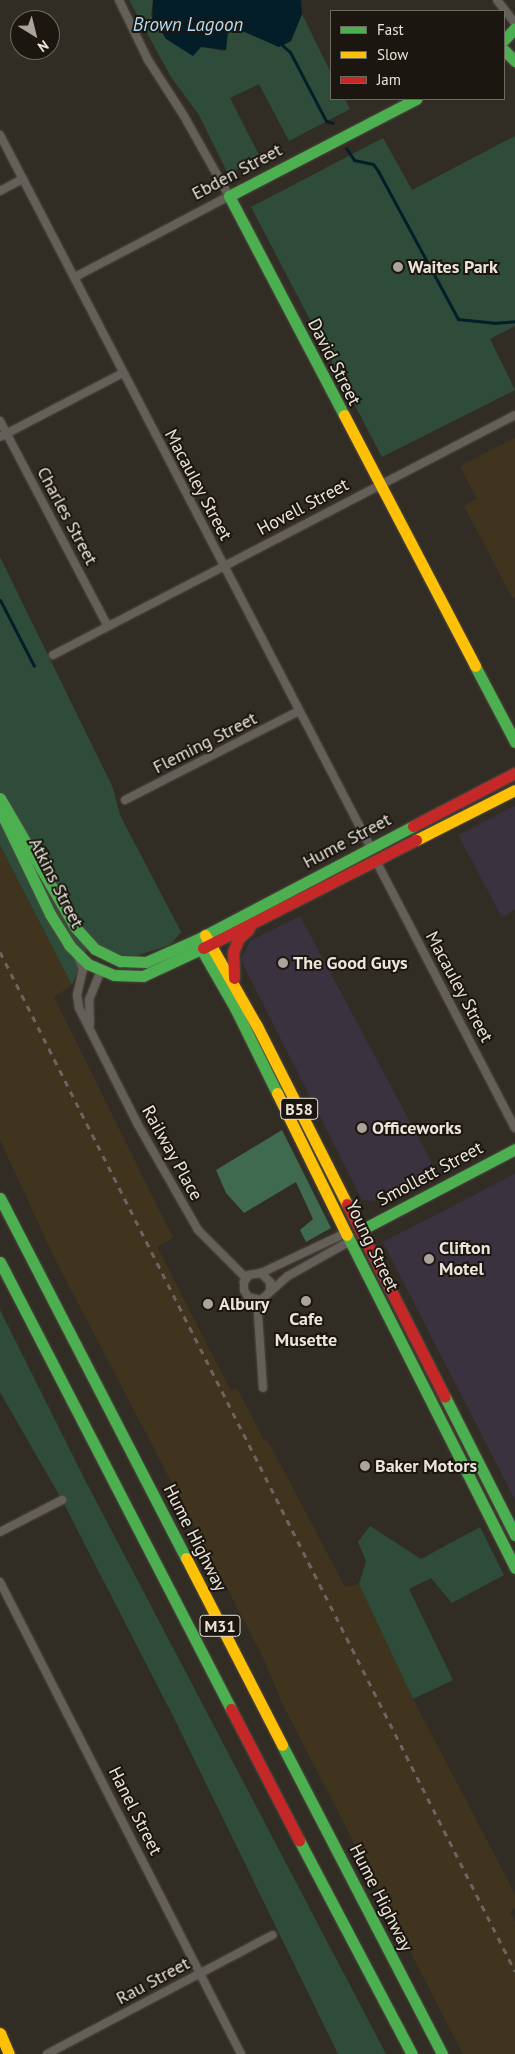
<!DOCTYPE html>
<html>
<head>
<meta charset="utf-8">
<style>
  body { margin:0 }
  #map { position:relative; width:515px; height:2054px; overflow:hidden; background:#322d24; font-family:"PT Sans",sans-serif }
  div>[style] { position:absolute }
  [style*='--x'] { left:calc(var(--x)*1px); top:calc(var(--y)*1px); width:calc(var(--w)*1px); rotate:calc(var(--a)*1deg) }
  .commercial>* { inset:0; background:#3b323f }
  .built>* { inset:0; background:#40341f }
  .green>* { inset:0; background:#2f4c3a }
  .forest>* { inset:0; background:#3f6a50 }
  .water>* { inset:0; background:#041e29 }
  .stream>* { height:3px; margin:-1.5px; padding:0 1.5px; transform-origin:1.5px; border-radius:1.5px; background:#041e29 }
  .roads { filter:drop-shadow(0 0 1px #4f4a43) drop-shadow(0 0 1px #4f4a43) }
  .street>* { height:8px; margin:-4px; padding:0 4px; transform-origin:4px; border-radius:4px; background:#646059 }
  .fast>* { height:11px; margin:-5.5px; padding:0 5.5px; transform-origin:5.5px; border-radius:5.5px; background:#4caf50 }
  .slow>* { height:11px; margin:-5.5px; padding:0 5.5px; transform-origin:5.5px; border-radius:5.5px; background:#ffc107 }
  .jam>* { height:11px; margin:-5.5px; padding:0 5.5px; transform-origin:5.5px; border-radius:5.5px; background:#c62828 }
  .rail>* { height:3px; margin-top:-1.5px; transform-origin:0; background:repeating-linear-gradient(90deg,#696560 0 6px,transparent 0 12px) }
  .dots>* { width:14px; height:14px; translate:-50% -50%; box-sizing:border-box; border:2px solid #1b1710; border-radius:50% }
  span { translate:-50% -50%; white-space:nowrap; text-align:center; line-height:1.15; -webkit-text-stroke:4px #1b1710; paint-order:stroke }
  .shield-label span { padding:1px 4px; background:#1b1710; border:1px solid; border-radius:4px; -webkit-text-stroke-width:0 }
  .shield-label { font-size:16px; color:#eae4da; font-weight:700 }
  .street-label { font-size:18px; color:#eae4da }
  .poi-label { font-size:18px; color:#eae4da; font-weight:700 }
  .left { translate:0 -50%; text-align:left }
  .water-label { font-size:19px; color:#adddf7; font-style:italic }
  .legend { position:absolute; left:330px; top:10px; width:175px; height:90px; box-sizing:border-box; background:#1b1710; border:1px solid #6e6961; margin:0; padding:6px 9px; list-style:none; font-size:15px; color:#eae4da }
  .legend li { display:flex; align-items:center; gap:10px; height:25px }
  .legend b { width:25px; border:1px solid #6e6961 }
  .north { position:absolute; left:10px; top:10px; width:50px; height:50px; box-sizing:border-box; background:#1b1710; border:1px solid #6e6961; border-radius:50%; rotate:144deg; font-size:14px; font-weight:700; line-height:20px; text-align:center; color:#eae4da }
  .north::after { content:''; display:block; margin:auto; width:18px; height:22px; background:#aaa49a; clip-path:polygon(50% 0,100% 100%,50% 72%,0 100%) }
</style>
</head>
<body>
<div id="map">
  <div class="commercial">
    <div style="clip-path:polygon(515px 806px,515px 910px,502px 917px,458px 835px)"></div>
    <div style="clip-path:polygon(300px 916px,435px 1169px,373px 1201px,362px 1200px,241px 960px,250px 941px)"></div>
    <div style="clip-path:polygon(515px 1174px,515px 1500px,383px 1242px)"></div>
  </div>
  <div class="built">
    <div style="clip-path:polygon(515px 438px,515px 597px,513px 599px,464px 506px,477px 499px,460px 466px)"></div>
    <div style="clip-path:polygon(0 845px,72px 985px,54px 997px,173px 1238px,157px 1247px,231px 1391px,237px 1388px,264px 1440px,268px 1441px,345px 1587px,359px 1584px,413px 1699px,515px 1894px,515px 1908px,510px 1912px,515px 1922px,515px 2054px,463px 2054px,283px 1705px,262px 1655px,55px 1259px,0 1140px)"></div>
  </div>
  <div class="green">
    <div style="clip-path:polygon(129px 0,153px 0,151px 15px,166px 39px,223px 51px,228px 32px,238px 29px,279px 47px,291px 41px,302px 14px,331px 73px,331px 99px,345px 99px,350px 109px,289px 141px,259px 84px,230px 98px,260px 157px,228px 174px,199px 115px,171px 77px)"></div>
    <div style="clip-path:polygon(515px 136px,515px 326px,490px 339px,515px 390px,382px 457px,251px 207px,383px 138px,412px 190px)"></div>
    <div style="clip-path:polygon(0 557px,113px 788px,120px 815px,181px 932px,170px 945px,135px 956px,112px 953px,91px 939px,72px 985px,0 845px)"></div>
    <div style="clip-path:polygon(0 1310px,85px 1480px,386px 2054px,338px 2054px,174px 1718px,62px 1500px,0 1392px)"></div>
    <div style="clip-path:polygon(370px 1526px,421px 1559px,480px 1527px,504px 1575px,452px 1603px,431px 1578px,409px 1589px,453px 1680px,413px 1699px,359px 1584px,366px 1561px,358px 1542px)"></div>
  </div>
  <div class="forest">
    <div style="clip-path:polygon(282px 1130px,331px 1228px,306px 1242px,300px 1230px,313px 1219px,296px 1182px,244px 1213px,226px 1193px,216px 1170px)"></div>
  </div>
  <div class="water">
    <div style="clip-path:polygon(153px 0,301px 0,302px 14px,291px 41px,279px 47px,238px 29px,228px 32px,226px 50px,201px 47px,193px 56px,166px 39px,160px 28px,152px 22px)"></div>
  </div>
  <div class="stream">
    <div style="--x:281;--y:44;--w:12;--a:42"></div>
    <div style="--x:290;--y:52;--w:78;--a:62.4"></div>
    <div style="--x:326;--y:121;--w:7;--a:16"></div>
    <div style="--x:346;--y:148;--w:14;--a:56"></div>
    <div style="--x:354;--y:160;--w:19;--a:12"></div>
    <div style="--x:373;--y:164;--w:9;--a:54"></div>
    <div style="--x:378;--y:171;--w:168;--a:61.6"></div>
    <div style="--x:458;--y:319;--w:36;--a:6"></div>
    <div style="--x:494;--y:323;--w:21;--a:-5"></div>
    <div style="--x:0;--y:600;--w:74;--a:62.7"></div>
  </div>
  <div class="roads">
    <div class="street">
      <div style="--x:497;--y:0;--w:29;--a:52"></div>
      <div style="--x:0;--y:135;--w:804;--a:62.51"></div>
      <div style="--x:0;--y:191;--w:26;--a:-28"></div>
      <div style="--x:75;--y:277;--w:174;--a:-27.7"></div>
      <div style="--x:229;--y:196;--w:92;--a:-119.4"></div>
      <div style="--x:184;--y:116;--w:67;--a:-122.7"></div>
      <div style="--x:148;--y:60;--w:67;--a:-115.8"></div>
      <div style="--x:0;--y:421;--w:230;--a:62.3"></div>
      <div style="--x:0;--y:437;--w:139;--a:-27.5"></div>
      <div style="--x:53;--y:655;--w:521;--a:-27.45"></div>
      <div style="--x:125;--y:800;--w:195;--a:-27.1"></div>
      <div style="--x:376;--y:861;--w:301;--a:62.5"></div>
      <div style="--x:79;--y:959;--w:11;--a:68"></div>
      <div style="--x:83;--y:969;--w:27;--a:103"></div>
      <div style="--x:77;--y:995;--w:13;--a:81"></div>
      <div style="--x:79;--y:1008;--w:129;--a:63.2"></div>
      <div style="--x:137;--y:1123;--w:123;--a:60.3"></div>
      <div style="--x:198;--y:1230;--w:68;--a:45"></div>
      <div style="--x:90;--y:1024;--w:24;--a:-92"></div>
      <div style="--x:89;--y:1000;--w:31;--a:-68"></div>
      <div style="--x:261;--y:1273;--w:94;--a:-25.2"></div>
      <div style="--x:270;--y:1290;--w:8;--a:-90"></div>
      <div style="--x:270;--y:1282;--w:13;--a:-135"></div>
      <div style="--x:261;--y:1273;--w:12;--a:171"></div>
      <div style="--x:249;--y:1275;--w:9;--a:126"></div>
      <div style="--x:244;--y:1282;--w:8;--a:90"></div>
      <div style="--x:244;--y:1290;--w:8;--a:60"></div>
      <div style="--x:248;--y:1297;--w:13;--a:13"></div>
      <div style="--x:261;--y:1300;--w:36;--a:-42"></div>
      <div style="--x:288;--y:1276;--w:71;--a:-29.4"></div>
      <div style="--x:257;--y:1300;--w:88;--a:86.1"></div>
      <div style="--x:0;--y:1532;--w:70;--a:-27.3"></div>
      <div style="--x:0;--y:1582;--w:530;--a:62.95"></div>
      <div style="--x:47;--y:2054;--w:255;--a:-27.8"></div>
    </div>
    <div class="fast">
      <div style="--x:504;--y:40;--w:16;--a:-47"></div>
      <div style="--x:504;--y:50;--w:16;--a:45"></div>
      <div style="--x:344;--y:415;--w:247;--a:-117.7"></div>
      <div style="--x:229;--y:196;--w:211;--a:-27.4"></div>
      <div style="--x:475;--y:666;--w:86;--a:62.2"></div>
      <div style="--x:0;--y:798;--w:149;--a:59.8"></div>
      <div style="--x:75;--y:927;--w:30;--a:48"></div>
      <div style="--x:95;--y:949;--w:28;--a:26"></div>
      <div style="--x:120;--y:961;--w:26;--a:2"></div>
      <div style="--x:146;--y:962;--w:55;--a:-23.7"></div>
      <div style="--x:0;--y:810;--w:115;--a:64.3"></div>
      <div style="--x:50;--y:914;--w:36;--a:58"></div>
      <div style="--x:69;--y:945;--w:27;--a:45"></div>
      <div style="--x:88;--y:964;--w:28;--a:23"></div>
      <div style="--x:114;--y:975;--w:29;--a:2"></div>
      <div style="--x:143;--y:976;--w:64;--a:-25"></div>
      <div style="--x:277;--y:1093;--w:95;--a:-116.3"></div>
      <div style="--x:235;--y:1008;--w:78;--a:-119.8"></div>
      <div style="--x:196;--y:940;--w:245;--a:-27.7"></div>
      <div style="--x:0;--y:1198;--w:405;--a:62.7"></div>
      <div style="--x:361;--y:1230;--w:174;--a:-27.7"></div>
      <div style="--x:347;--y:1235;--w:373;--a:63.2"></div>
      <div style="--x:0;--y:1262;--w:503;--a:62.67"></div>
      <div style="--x:445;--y:1397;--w:155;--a:63.1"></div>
      <div style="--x:282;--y:1745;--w:348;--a:62.6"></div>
      <div style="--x:299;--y:1840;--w:242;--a:62.2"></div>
    </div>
    <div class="slow">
      <div style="--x:344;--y:415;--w:283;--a:62.4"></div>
      <div style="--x:416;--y:840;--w:111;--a:-26.8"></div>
      <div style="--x:205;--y:935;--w:105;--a:60.3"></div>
      <div style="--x:257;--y:1026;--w:199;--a:63.2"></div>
      <div style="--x:277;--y:1093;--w:158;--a:63.8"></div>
      <div style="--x:186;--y:1558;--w:210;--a:62.8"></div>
      <div style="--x:0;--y:2033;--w:23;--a:67"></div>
    </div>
    <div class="jam">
      <div style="--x:413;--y:826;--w:115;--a:-27.5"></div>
      <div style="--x:203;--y:948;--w:239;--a:-26.9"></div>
      <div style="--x:234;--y:978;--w:26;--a:-92"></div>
      <div style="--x:233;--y:952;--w:15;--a:-67"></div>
      <div style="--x:239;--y:938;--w:13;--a:-42"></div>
      <div style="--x:347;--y:1204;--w:216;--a:63.1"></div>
      <div style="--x:231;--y:1709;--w:148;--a:62.6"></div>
    </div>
  </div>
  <div class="rail">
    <div style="--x:0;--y:952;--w:1142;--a:63.19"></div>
  </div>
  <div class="dots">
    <div style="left:398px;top:267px;background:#aaa49a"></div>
    <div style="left:283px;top:963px;background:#aaa49a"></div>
    <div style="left:362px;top:1128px;background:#aaa49a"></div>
    <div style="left:429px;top:1259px;background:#aaa49a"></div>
    <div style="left:306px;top:1301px;background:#aaa49a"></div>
    <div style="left:208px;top:1304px;background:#aaa49a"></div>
    <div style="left:365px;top:1466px;background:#aaa49a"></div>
  </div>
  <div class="shield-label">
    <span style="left:299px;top:1109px">B58</span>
    <span style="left:220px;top:1626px">M31</span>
  </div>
  <div class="street-label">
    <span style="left:237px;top:172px;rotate:-28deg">Ebden Street</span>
    <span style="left:334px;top:362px;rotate:63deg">David Street</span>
    <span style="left:198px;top:485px;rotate:62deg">Macauley Street</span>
    <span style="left:303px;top:507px;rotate:-28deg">Hovell Street</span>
    <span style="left:67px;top:516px;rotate:62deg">Charles Street</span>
    <span style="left:205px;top:743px;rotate:-27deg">Fleming Street</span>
    <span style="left:347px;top:841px;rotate:-28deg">Hume Street</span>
    <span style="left:56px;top:883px;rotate:63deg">Atkins Street</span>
    <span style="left:459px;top:987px;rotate:62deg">Macauley Street</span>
    <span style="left:172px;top:1153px;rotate:61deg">Railway Place</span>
    <span style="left:430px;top:1174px;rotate:-28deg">Smollett Street</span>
    <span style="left:372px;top:1246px;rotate:64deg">Young Street</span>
    <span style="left:195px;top:1538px;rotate:63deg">Hume Highway</span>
    <span style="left:135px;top:1811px;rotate:63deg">Hanel Street</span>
    <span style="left:381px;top:1898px;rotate:63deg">Hume Highway</span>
    <span style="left:153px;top:1981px;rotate:-28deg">Rau Street</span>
  </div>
  <div class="poi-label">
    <span class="left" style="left:408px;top:267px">Waites Park</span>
    <span class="left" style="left:293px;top:963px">The Good Guys</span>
    <span class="left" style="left:372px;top:1128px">Officeworks</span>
    <span class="left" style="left:439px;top:1259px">Clifton<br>Motel</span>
    <span class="left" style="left:219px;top:1304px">Albury</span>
    <span style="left:306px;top:1330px">Cafe<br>Musette</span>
    <span class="left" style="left:375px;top:1466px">Baker Motors</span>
  </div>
  <div class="water-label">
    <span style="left:188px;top:25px">Brown Lagoon</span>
  </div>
  <ul class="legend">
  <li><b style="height:6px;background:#4caf50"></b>Fast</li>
  <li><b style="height:6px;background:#ffc107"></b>Slow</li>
  <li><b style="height:6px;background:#c62828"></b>Jam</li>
  </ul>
  <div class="north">N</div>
</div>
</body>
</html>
